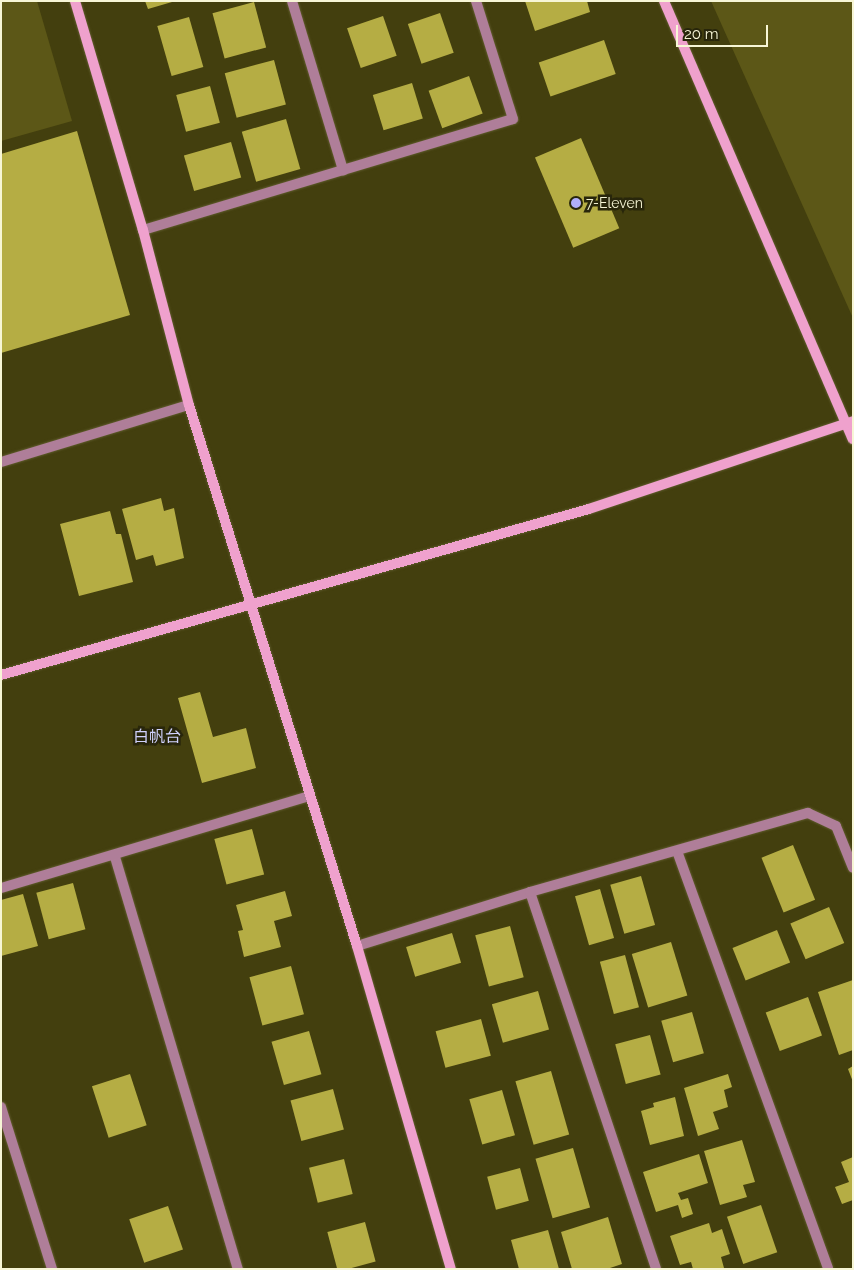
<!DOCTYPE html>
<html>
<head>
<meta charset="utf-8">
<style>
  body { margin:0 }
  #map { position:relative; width:854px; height:1270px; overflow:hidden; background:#433f0e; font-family:Raleway,"Noto Sans JP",sans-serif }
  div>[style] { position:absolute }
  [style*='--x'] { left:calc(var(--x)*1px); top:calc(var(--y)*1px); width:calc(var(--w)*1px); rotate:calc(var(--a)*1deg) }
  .green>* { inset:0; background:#5c5717 }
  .building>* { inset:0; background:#b5ad44; transform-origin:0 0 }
  .roads { filter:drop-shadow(0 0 1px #605c2e) drop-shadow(0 0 1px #605c2e) }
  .street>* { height:10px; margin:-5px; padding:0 5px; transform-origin:5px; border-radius:5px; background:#af7e99 }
  .secondary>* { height:10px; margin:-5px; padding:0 5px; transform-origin:5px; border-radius:5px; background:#efa1cd }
  .dots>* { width:14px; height:14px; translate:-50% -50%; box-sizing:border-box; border:2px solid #28260b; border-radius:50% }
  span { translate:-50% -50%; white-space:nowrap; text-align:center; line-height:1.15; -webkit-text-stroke:5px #28260b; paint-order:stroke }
  .poi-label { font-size:14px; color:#f7f6d6 }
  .left { translate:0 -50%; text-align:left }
  .quarter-label { font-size:16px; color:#d1d2fd }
  .frame { position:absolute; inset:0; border:2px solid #f7f6d6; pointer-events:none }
  .scale { position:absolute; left:676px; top:25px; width:92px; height:22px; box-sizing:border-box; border:2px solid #f7f6d6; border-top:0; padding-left:6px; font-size:15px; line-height:18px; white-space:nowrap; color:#f7f6d6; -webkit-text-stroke:4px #28260b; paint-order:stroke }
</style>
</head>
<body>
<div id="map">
  <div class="green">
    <div style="clip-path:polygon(1px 1px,37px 1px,72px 121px,1px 141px)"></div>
    <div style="clip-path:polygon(711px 1px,853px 1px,853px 318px)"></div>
  </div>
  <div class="building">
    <div style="clip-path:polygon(145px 1px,172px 1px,172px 2px,148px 9px)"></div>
    <div style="clip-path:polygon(525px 1px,587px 1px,590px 12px,535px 31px)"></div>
    <div style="left:254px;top:2px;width:47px;height:43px;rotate:75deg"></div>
    <div style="left:440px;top:13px;width:42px;height:34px;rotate:71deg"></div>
    <div style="left:383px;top:16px;width:42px;height:38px;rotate:71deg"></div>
    <div style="left:189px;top:17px;width:52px;height:33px;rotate:74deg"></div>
    <div style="left:604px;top:40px;width:36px;height:69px;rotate:71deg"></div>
    <div style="left:274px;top:60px;width:46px;height:51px;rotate:75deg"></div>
    <div style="left:469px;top:76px;width:40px;height:43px;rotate:70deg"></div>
    <div style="left:412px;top:83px;width:37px;height:41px;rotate:73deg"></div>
    <div style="left:210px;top:86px;width:38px;height:35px;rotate:75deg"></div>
    <div style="left:286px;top:119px;width:52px;height:46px;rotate:74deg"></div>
    <div style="clip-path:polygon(77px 131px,130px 315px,1px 353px,1px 154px)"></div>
    <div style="left:581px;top:138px;width:98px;height:50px;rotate:67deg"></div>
    <div style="left:231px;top:142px;width:37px;height:49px;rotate:74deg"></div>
    <div style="clip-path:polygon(161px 498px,164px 511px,174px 508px,184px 558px,156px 566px,153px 555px,136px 560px,122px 509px)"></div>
    <div style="clip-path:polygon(110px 511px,116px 534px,121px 534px,133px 582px,79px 596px,60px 524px)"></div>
    <div style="clip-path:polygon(200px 692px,213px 737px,246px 728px,256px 768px,202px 783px,178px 698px)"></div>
    <div style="left:252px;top:829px;width:47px;height:39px;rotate:75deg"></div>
    <div style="left:793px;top:845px;width:59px;height:34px;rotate:68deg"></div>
    <div style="left:641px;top:876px;width:51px;height:32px;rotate:74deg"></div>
    <div style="left:73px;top:883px;width:48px;height:38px;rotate:75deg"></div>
    <div style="left:600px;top:889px;width:51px;height:26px;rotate:74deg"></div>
    <div style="clip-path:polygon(285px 891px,292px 916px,274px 921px,281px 947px,244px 957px,238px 931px,243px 930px,236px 905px)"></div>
    <div style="clip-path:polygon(23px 894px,38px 946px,1px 956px,1px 900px)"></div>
    <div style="left:829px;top:907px;width:39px;height:42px;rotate:67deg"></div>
    <div style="left:510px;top:926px;width:53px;height:36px;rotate:75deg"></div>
    <div style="left:777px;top:930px;width:35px;height:48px;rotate:68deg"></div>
    <div style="left:452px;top:933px;width:31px;height:48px;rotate:73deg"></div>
    <div style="left:671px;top:942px;width:56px;height:41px;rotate:73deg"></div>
    <div style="left:625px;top:955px;width:54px;height:26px;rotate:75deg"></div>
    <div style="left:291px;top:966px;width:50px;height:43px;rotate:75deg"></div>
    <div style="clip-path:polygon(853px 980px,853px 1050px,839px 1055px,818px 992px)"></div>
    <div style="left:538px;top:991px;width:40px;height:48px;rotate:74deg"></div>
    <div style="left:808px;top:997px;width:41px;height:45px;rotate:70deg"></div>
    <div style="left:692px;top:1012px;width:43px;height:32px;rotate:74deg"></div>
    <div style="left:481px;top:1019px;width:38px;height:47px;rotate:75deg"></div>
    <div style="left:309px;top:1031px;width:45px;height:39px;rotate:74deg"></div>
    <div style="left:650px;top:1035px;width:41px;height:36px;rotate:75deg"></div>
    <div style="clip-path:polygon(853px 1066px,853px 1082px,848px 1069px)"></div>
    <div style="left:551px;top:1071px;width:66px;height:37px;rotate:74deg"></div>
    <div style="left:130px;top:1074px;width:54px;height:40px;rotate:72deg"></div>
    <div style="clip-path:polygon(728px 1074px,732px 1087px,724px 1090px,728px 1107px,713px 1112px,719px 1129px,698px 1136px,684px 1088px)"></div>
    <div style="left:333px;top:1089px;width:42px;height:44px;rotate:75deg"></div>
    <div style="left:502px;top:1090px;width:47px;height:34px;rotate:74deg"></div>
    <div style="clip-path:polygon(675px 1097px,684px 1136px,650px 1145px,641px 1111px,654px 1107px,653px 1103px)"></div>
    <div style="clip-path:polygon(742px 1140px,755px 1182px,743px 1185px,747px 1197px,720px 1205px,704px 1151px)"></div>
    <div style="left:573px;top:1148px;width:62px;height:39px;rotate:74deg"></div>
    <div style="clip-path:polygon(699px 1154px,708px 1183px,678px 1193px,681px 1200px,688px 1198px,693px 1214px,682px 1218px,678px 1205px,656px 1212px,643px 1172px)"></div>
    <div style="clip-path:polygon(853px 1157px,853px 1200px,842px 1204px,835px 1187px,849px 1182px,841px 1162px)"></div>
    <div style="left:344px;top:1159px;width:36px;height:36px;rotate:76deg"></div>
    <div style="left:520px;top:1168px;width:34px;height:34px;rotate:75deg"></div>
    <div style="left:761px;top:1205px;width:50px;height:36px;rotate:71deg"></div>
    <div style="left:168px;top:1206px;width:46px;height:41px;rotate:71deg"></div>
    <div style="clip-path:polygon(608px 1217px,622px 1264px,607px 1269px,572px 1269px,561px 1232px)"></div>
    <div style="left:365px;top:1222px;width:41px;height:39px;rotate:75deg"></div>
    <div style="clip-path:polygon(709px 1223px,712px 1233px,722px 1229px,730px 1254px,721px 1257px,724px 1268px,693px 1269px,691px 1262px,680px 1265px,670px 1236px)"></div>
    <div style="clip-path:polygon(548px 1230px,559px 1269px,519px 1269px,511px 1240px)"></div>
  </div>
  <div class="roads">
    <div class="street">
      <div style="--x:292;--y:1;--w:177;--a:73.2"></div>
      <div style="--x:143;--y:230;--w:386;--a:-16.7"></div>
      <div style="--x:513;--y:119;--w:124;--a:-107.4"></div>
      <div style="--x:1;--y:462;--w:196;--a:-16.9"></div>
      <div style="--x:677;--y:851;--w:444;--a:70.1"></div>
      <div style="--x:115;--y:857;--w:430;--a:73.4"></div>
      <div style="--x:1;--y:888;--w:322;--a:-16.6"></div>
      <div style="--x:530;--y:892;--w:397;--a:71.5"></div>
      <div style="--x:357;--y:946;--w:181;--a:-17.3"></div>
      <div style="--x:530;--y:892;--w:289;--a:-15.9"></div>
      <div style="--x:808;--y:813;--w:31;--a:25"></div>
      <div style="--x:836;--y:826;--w:45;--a:68"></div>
      <div style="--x:1;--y:1107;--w:170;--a:72.5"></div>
    </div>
    <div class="secondary">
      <div style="--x:75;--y:1;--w:239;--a:73.5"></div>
      <div style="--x:143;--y:230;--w:181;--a:75.3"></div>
      <div style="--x:189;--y:405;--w:566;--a:72.75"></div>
      <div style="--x:357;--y:946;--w:336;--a:73.8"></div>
      <div style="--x:664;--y:1;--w:477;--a:66.7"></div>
      <div style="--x:1;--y:675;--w:611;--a:-15.77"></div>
      <div style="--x:589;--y:509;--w:278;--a:-18.4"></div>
    </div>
  </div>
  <div class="dots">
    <div style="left:576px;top:203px;background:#b0aefa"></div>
  </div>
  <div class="poi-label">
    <span class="left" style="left:586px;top:203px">7-Eleven</span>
  </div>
  <div class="quarter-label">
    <span style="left:157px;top:737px">白帆台</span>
  </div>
  <div class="frame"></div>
  <div class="scale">20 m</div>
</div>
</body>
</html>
